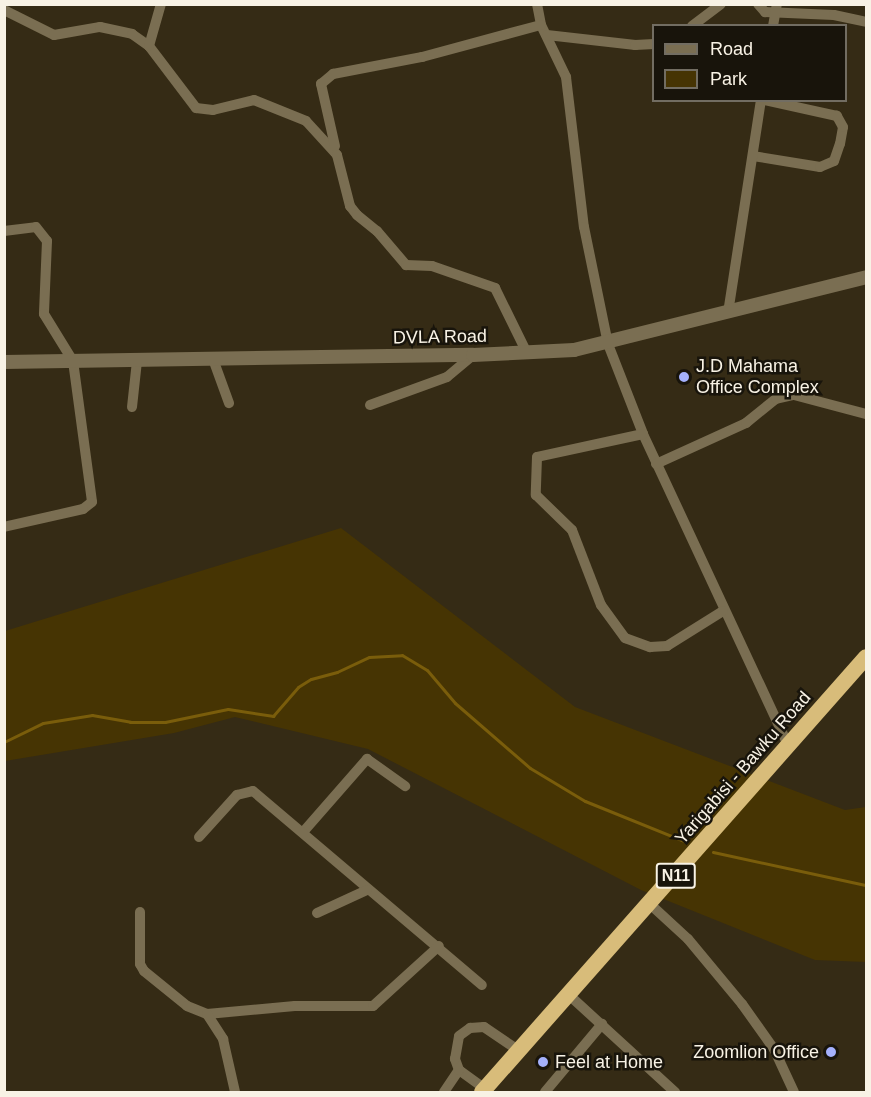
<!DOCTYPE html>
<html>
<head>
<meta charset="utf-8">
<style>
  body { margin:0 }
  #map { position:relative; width:871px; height:1097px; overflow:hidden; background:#352b15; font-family:Arial,sans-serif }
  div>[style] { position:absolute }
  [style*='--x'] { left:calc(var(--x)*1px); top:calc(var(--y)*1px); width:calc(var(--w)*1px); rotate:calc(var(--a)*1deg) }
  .green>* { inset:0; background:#463403 }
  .stream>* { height:3px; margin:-1.5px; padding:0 1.5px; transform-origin:1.5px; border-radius:1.5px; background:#7a5d0b }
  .minor>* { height:10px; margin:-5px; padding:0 5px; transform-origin:5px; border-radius:5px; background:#7a6e52 }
  .tertiary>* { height:14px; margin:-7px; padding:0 7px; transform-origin:7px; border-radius:7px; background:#7a6e52 }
  .trunk>* { height:16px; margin:-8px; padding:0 8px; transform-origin:8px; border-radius:8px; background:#d8bc7a }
  .dots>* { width:16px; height:16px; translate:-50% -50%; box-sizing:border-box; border:3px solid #18140b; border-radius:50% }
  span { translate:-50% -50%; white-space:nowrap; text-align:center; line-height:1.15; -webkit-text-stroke:5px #18140b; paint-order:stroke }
  .shield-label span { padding:2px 4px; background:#18140b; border:2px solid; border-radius:4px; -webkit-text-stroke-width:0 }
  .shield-label { font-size:16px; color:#f8f2e5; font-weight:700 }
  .street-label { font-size:18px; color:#f8f2e5 }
  .poi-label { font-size:18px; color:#f8f2e5 }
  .left { translate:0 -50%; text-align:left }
  .right { translate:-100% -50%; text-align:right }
  .frame { position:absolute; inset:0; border:6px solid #f8f2e5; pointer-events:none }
  .legend { position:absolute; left:652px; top:24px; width:195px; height:78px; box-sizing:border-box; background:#18140b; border:2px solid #726d62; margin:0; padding:8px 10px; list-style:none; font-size:18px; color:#f8f2e5 }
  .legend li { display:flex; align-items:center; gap:12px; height:30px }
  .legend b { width:30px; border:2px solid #726d62 }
</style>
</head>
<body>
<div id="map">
  <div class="green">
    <div style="clip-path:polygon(341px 528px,575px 707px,845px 810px,866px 807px,866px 962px,815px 960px,641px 890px,368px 749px,235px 717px,174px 733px,5px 761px,5px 631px)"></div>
  </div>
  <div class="stream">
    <div style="--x:4;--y:742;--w:43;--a:-26"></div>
    <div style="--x:43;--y:723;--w:50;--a:-9.3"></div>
    <div style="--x:92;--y:715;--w:39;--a:10"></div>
    <div style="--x:130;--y:722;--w:35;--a:0"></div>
    <div style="--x:165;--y:722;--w:64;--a:-11.7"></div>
    <div style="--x:228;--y:709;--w:46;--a:8.8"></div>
    <div style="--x:273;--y:716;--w:38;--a:-49"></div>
    <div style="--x:298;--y:687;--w:15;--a:-32"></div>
    <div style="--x:311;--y:679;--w:27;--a:-15"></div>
    <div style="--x:337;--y:672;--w:35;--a:-25"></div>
    <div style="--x:369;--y:657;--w:33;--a:-3"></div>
    <div style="--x:402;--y:655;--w:29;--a:31"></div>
    <div style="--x:427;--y:670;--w:43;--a:49.7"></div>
    <div style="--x:455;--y:703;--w:99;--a:40.9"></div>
    <div style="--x:530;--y:768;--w:64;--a:31"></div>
    <div style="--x:585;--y:801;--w:107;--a:22"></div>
    <div style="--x:713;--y:852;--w:157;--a:12.2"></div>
  </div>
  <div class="minor">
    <div style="--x:537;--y:4;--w:21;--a:79"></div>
    <div style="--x:541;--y:25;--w:58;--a:64.3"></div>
    <div style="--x:566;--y:77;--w:151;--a:83.2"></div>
    <div style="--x:584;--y:227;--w:119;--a:78.4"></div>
    <div style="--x:608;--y:344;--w:97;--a:68.7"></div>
    <div style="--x:643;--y:434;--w:343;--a:65"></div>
    <div style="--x:758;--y:4;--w:11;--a:49"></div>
    <div style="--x:765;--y:12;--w:69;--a:2.5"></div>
    <div style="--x:834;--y:15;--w:33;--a:12"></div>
    <div style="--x:4;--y:10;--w:56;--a:26.6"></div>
    <div style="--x:54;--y:35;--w:47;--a:-9.9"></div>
    <div style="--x:100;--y:27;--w:33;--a:12"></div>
    <div style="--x:132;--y:34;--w:21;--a:35"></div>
    <div style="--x:149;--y:46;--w:78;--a:52.8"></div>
    <div style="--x:196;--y:108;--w:17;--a:7"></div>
    <div style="--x:213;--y:110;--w:42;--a:-13.7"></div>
    <div style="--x:254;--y:100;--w:56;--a:22"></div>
    <div style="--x:306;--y:121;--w:46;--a:47.6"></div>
    <div style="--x:337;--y:155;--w:53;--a:75.7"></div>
    <div style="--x:350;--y:206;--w:11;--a:52"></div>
    <div style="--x:357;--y:215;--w:26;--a:39"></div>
    <div style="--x:377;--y:231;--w:45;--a:49.5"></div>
    <div style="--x:406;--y:265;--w:26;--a:2"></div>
    <div style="--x:432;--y:266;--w:67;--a:19.2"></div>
    <div style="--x:495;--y:288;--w:72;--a:63.8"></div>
    <div style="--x:692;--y:26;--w:36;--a:-37"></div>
    <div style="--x:773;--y:26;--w:22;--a:-80"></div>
    <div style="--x:547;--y:35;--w:89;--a:6.5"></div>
    <div style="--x:635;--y:45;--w:19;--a:-3"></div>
    <div style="--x:149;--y:46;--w:44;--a:-74.1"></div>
    <div style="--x:335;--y:146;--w:64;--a:-102.7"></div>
    <div style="--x:321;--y:84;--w:16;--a:-40"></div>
    <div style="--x:333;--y:74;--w:91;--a:-10.8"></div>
    <div style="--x:422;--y:57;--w:123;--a:-15.1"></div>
    <div style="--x:753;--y:156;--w:68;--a:9.3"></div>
    <div style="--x:820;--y:167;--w:15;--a:-23"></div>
    <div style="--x:834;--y:161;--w:18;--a:-71"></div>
    <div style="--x:840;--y:144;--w:17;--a:-80"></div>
    <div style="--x:843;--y:127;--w:13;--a:-119"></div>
    <div style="--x:837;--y:116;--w:75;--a:-167.6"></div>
    <div style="--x:4;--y:231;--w:32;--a:-7"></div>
    <div style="--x:36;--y:227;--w:18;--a:52"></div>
    <div style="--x:47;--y:241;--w:73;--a:92.4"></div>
    <div style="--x:44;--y:314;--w:55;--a:58.3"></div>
    <div style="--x:73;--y:361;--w:142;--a:82.3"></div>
    <div style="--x:92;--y:502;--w:11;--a:142"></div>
    <div style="--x:83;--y:509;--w:81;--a:167.2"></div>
    <div style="--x:728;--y:313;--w:216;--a:-81.2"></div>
    <div style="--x:213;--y:359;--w:47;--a:70"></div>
    <div style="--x:370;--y:405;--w:82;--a:-20"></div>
    <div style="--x:447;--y:377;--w:34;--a:-40"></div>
    <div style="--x:132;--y:407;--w:46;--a:-83.8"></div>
    <div style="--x:643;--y:434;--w:108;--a:167.8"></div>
    <div style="--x:537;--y:457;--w:38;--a:92"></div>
    <div style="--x:536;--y:495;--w:50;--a:44.2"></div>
    <div style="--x:572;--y:530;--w:80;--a:68.9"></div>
    <div style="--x:601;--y:605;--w:41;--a:54"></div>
    <div style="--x:625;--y:638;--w:27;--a:20"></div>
    <div style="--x:650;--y:647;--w:17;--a:-3"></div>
    <div style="--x:667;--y:646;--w:66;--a:-32"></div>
    <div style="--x:656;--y:464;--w:99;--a:-24.5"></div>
    <div style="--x:746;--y:423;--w:38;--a:-39"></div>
    <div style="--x:776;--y:399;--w:18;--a:-13"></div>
    <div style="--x:794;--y:395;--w:74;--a:14.8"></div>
    <div style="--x:304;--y:831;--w:96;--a:-48.8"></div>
    <div style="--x:367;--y:759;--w:47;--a:35.4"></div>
    <div style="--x:199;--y:837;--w:57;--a:-47.9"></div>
    <div style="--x:237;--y:795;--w:16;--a:-14"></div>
    <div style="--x:253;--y:791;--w:300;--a:40.3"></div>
    <div style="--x:651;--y:905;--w:50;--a:42.6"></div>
    <div style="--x:688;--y:939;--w:85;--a:50.3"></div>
    <div style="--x:742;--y:1004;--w:55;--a:54.6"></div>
    <div style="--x:774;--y:1049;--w:47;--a:65.1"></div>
    <div style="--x:140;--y:912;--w:52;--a:90"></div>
    <div style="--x:140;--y:964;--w:8;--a:60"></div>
    <div style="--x:144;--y:971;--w:55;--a:39.1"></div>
    <div style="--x:187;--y:1006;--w:22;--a:22"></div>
    <div style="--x:207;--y:1014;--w:88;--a:-5.2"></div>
    <div style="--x:295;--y:1006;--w:78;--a:0"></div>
    <div style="--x:373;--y:1006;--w:89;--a:-42.3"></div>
    <div style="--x:317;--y:913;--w:55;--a:-24.7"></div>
    <div style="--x:569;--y:995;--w:144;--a:42.5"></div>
    <div style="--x:207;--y:1014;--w:30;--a:57"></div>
    <div style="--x:223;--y:1039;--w:54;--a:77.2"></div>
    <div style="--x:459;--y:1070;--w:32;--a:36"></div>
    <div style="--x:444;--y:1092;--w:27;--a:-56"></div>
    <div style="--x:459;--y:1070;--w:12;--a:-110"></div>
    <div style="--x:455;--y:1059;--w:23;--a:-80"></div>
    <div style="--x:459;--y:1036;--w:14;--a:-36"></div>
    <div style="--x:470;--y:1028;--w:14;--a:-4"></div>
    <div style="--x:484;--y:1027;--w:41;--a:34.1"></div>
    <div style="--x:545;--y:1092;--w:89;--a:-50"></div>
  </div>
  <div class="tertiary">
    <div style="--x:4;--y:362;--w:469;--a:-0.9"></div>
    <div style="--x:473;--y:355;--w:101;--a:-2.8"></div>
    <div style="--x:574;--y:350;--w:301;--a:-14"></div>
  </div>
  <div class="trunk">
    <div style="--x:482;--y:1092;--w:580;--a:-48.56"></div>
  </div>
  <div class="dots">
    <div style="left:684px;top:377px;background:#a5b1fc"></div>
    <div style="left:831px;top:1052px;background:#a5b1fc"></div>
    <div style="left:543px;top:1062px;background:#a5b1fc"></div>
  </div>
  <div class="shield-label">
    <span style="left:676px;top:876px">N11</span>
  </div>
  <div class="street-label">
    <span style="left:440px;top:337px;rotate:-1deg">DVLA Road</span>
    <span style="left:743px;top:768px;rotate:-49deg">Yarigabisi - Bawku Road</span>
  </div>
  <div class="poi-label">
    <span class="left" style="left:696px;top:377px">J.D Mahama<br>Office Complex</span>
    <span class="right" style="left:819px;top:1052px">Zoomlion Office</span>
    <span class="left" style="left:555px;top:1062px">Feel at Home</span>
  </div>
  <div class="frame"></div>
  <ul class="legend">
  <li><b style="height:8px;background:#7a6e52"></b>Road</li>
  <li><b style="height:16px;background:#463403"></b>Park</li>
  </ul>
</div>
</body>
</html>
